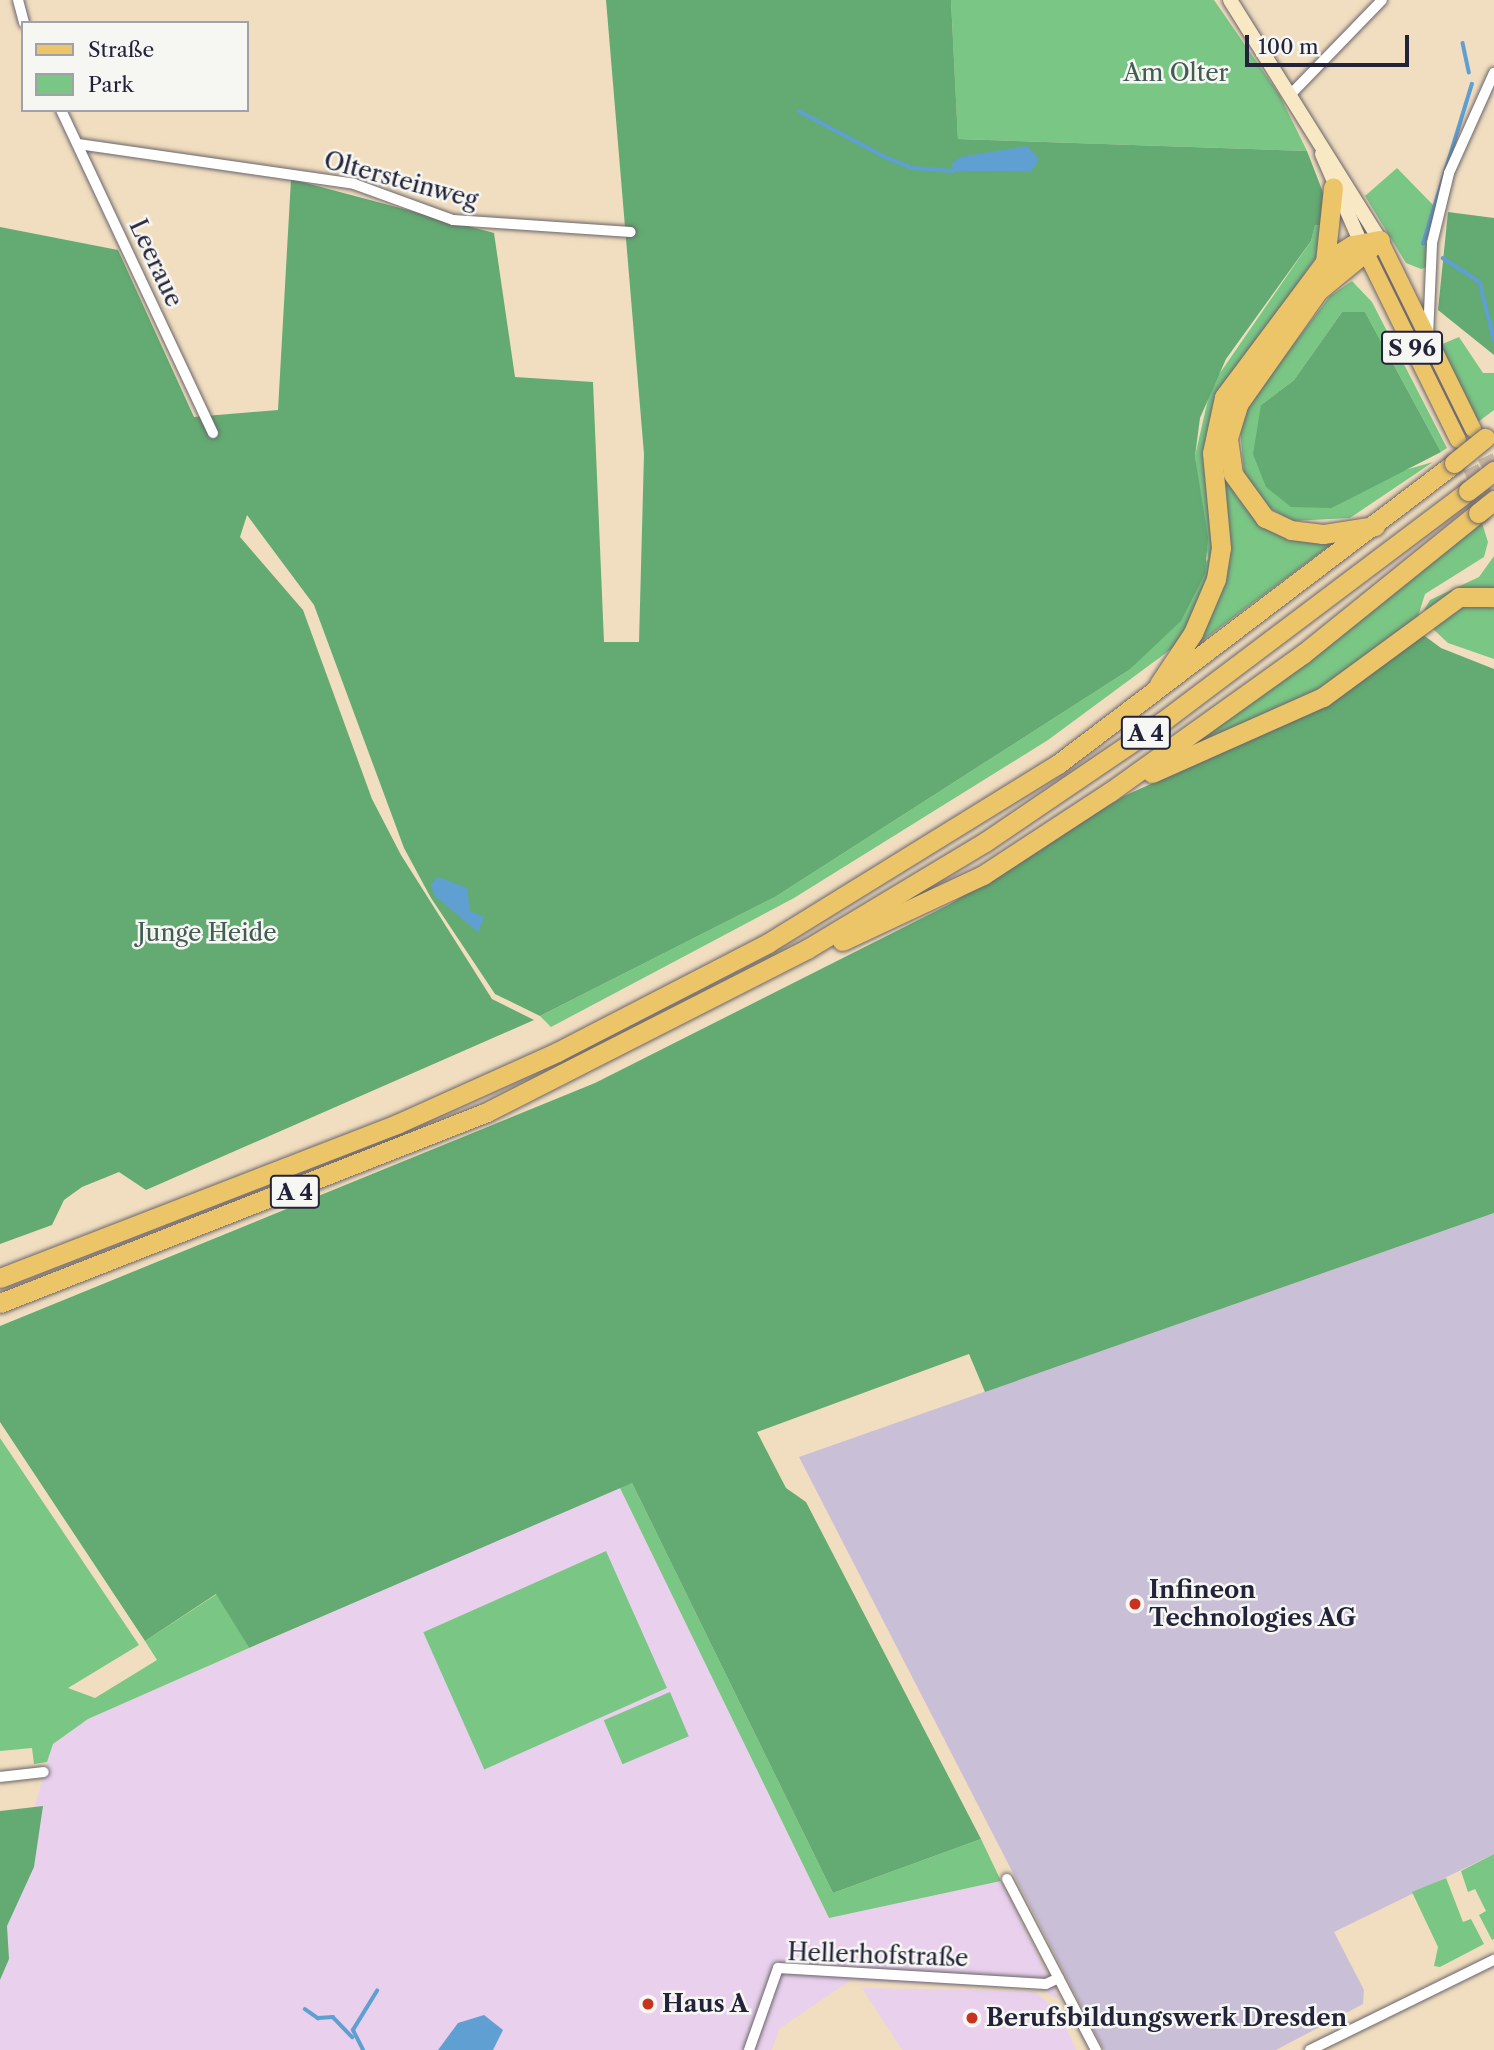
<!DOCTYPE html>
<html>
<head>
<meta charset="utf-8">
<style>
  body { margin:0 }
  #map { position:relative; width:1494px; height:2050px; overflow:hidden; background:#f1dec0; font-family:"Libre Caslon Text",serif }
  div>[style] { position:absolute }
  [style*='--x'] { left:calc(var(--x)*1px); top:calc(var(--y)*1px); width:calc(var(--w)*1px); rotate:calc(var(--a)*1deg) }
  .built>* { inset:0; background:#e9d1ed }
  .industrial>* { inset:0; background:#c9bfd7 }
  .green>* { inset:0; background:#7ac685; transform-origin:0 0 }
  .forest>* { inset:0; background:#63ab72 }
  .water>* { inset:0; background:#5f9fd2 }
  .stream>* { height:3.5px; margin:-1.75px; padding:0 1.75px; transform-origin:1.75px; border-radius:1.75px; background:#5f9fd2 }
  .primary-tunnel>* { height:16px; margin-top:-8px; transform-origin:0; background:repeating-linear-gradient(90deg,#c8b8a5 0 16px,transparent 0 24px) }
  .roads { filter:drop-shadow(0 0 2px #6a646a) drop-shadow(0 0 2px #6a646a) }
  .minor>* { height:10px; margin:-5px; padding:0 5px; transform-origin:5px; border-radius:5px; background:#fff }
  .secondary>* { height:14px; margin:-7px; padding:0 7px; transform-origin:7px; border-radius:7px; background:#f8e8c3 }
  .primary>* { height:16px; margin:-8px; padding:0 8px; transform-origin:8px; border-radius:8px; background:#edc569 }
  .motorway>* { height:19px; margin:-9.5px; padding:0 9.5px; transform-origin:9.5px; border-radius:9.5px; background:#edc569 }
  .bridges { filter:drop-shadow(0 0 2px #6a646a) drop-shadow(0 0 2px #6a646a) }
  .motorway-bridge>* { height:19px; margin:-9.5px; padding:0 9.5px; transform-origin:9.5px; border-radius:9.5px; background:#edc569 }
  .dots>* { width:19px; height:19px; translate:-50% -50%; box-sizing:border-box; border:4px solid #f6f6f2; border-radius:50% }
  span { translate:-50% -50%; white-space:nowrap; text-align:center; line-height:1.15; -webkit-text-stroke:5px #f6f6f2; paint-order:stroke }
  .shield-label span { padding:2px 5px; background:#f6f6f2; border:2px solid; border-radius:5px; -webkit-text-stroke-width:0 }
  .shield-label { font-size:23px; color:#22223b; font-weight:700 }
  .park-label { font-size:24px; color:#415b55 }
  .street-label { font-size:24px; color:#22223b }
  .poi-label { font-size:24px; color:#22223b; font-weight:700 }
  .left { translate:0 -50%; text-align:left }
  .legend { position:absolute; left:21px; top:21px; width:228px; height:91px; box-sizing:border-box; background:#f6f6f2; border:2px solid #a1a1a9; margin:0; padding:9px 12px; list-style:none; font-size:21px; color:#22223b }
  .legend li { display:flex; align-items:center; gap:14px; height:35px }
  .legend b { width:35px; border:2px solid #a1a1a9 }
  .scale { position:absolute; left:1245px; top:35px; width:164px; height:32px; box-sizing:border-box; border:4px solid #22223b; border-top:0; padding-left:9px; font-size:21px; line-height:24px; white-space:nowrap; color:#22223b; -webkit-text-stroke:5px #f6f6f2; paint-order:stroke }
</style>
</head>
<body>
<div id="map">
  <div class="built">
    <div style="clip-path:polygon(619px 1486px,829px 1918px,1001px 1881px,1060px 2000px,1040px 1989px,851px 1980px,779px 2029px,772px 2050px,0 2050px,0 1929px,52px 1745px,88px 1719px)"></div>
    <div style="clip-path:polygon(862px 1988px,1034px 1991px,1059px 2011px,1076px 2050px,902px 2050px)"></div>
  </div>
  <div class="industrial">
    <div style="clip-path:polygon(1494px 1213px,1494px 1854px,1334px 1932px,1364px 1990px,1363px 2004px,1276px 2050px,1104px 2050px,799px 1457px)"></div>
  </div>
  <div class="green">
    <div style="clip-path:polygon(951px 0,1214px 0,1279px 94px,1307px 151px,958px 139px)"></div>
    <div style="clip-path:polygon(1397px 168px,1436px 208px,1427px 267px,1421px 269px,1406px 263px,1365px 196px)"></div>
    <div style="clip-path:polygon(1315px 224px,1323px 225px,1320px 252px,1214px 404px,1206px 444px,1214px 556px,1199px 611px,1174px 647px,1048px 740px,794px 898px,551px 1027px,540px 1016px,775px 897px,1129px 670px,1208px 559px,1195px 456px,1211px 386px,1311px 241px)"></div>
    <div style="clip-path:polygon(1352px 281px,1372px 302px,1447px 448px,1441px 452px,1365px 312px,1342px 312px,1294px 380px,1261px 405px,1332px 508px,1398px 472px,1433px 462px,1350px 518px,1292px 521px,1266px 506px,1244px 474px,1240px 428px,1251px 400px,1330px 296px)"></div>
    <div style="clip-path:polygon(1459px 337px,1483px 373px,1494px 373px,1494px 410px,1478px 422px,1440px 345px)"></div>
    <div style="clip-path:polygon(1219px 444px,1236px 496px,1262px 524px,1336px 541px,1195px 646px,1207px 621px)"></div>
    <div style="clip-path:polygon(1481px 520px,1488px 542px,1484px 557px,1425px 594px,1416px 623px,1326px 689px,1188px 748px)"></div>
    <div style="clip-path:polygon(1494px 556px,1494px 592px,1424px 610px,1430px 600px,1479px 577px)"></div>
    <div style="clip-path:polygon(1468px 603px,1494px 608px,1494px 659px,1448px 643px,1431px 627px)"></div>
    <div style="clip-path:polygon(0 1438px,139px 1645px,68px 1688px,95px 1698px,157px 1660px,145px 1641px,217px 1594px,249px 1648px,88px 1719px,53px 1744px,47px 1762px,34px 1764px,32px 1748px,0 1751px)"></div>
    <div style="clip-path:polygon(632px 1483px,833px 1893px,981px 1839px,1001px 1881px,829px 1918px,619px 1486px)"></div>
    <div style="left:606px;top:1551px;width:150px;height:200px;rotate:66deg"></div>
    <div style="left:670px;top:1692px;width:48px;height:72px;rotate:67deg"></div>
    <div style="clip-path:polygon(1494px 1854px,1494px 1939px,1492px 1940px,1479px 1915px,1486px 1911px,1475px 1889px,1468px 1892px,1461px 1871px)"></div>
    <div style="clip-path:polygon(1446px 1878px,1463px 1922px,1471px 1919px,1484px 1944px,1440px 1967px,1434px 1966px,1438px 1947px,1412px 1892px)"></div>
  </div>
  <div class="forest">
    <div style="clip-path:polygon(606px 0,951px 0,958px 139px,1307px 151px,1324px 195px,1323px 225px,1315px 225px,1311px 241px,1226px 359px,1200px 418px,1195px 456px,1208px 538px,1205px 574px,1181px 621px,1129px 670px,775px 897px,540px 1016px,495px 994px,431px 898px,404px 848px,314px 605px,247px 515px,240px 537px,303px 610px,372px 799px,401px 855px,492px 999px,534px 1020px,146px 1190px,119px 1172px,82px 1187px,64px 1200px,52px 1225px,0 1244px,0 227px,118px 250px,194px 417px,278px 410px,291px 179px,494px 233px,515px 377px,593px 382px,604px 642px,639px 642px,644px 454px)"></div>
    <div style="clip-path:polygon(1448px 212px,1494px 218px,1494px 355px,1438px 310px)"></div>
    <div style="clip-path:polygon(1342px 312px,1365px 312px,1441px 452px,1332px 508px,1291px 507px,1266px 487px,1253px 454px,1261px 405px,1294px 380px)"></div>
    <div style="clip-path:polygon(1422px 634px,1441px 648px,1494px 669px,1494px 1213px,985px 1392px,969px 1354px,757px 1432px,786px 1488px,806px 1502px,981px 1839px,833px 1893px,632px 1483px,249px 1648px,216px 1594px,145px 1641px,0 1422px,0 1326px,595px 1083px,950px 904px,1124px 796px,1325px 706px)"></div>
    <div style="clip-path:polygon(43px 1806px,34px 1867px,7px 1926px,9px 1959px,0 1980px,0 1811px)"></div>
  </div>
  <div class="water">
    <div style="clip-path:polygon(1027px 146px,1039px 159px,1031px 172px,953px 171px,952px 163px,961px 157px)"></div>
    <div style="clip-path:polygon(438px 877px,467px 888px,470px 911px,484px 917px,478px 932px,434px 895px,431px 884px)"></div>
    <div style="clip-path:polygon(484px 2015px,503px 2030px,493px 2050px,438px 2050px,458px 2023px)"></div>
  </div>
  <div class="stream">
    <div style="--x:1463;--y:43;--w:30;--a:78"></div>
    <div style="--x:799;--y:111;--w:100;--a:28.1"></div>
    <div style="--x:887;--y:158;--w:28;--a:21"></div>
    <div style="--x:913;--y:168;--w:40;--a:4.3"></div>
    <div style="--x:1423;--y:244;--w:167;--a:-73"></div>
    <div style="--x:1443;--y:258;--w:44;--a:33"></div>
    <div style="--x:1480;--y:282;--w:59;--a:76.2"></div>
    <div style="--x:305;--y:2009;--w:16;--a:35"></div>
    <div style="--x:318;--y:2018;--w:15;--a:-4"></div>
    <div style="--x:333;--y:2017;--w:28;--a:46"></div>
    <div style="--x:363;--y:2050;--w:22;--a:-117"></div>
    <div style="--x:353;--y:2030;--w:46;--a:-58.4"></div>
  </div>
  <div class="primary-tunnel">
    <div style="--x:1475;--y:435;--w:44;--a:64.6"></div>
    <div style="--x:1460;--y:446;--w:72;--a:63.8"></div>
  </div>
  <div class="roads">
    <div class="minor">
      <div style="--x:18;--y:0;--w:24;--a:75"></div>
      <div style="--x:1292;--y:93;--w:129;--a:-45.9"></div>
      <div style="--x:61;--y:110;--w:357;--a:64.8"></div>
      <div style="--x:78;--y:144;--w:279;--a:8.2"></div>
      <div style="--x:354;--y:184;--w:105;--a:20"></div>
      <div style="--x:453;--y:220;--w:178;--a:3.9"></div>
      <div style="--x:1428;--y:336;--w:93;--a:-87.5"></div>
      <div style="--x:1432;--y:243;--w:72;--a:-76.3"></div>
      <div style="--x:1449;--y:173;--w:110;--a:-65.8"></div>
      <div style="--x:0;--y:1777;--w:44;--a:-6.5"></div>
      <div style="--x:1007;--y:1879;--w:193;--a:62.5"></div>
      <div style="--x:749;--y:2050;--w:87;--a:-70.5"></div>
      <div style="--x:778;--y:1968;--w:268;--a:3.4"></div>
      <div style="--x:1046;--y:1984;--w:14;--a:-25"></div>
      <div style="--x:1310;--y:2050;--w:205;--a:-26.1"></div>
    </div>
    <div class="secondary">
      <div style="--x:1230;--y:0;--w:283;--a:58"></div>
      <div style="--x:1322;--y:154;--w:105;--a:66.4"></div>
    </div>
    <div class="primary">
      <div style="--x:1380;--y:240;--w:211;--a:63.8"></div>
      <div style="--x:1367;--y:255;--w:206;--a:63.8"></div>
    </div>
    <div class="motorway">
      <div style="--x:1325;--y:262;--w:75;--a:-83.9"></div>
      <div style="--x:1375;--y:526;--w:53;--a:171.3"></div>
      <div style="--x:1323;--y:534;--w:32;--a:-173"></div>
      <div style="--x:1291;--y:530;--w:29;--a:-155"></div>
      <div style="--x:1265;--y:518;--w:54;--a:-126"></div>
      <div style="--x:1233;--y:474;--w:36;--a:-98"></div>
      <div style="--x:1228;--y:438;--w:37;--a:-73"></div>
      <div style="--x:1239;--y:403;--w:137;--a:-54.8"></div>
      <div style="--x:1318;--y:291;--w:80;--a:-39.4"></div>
      <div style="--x:1159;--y:684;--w:61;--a:-56.3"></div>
      <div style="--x:1193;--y:633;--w:59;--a:-66.9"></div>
      <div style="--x:1216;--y:579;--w:31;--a:-81"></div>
      <div style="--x:1221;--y:548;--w:95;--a:-95.4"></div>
      <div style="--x:1212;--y:453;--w:57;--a:-77.9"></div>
      <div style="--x:1224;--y:397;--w:169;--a:-53.2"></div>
      <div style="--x:1325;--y:262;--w:32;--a:-32"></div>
      <div style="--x:1352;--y:245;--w:28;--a:-10"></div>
      <div style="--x:1152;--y:773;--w:187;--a:-24"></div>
      <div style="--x:1323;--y:697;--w:169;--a:-36.3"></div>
      <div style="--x:1459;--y:597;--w:35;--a:0"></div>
      <div style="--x:842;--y:941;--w:156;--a:-25.1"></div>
      <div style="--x:983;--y:875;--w:152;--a:-33.2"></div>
      <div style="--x:1110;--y:792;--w:237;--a:-35.6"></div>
      <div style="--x:1303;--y:654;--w:225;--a:-38.9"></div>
      <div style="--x:0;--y:1278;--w:426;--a:-21.2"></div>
      <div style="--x:397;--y:1124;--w:175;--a:-24.2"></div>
      <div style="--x:557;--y:1052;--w:237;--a:-27.3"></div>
      <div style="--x:768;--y:943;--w:341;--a:-31.7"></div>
      <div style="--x:1058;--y:764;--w:497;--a:-37.2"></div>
      <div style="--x:0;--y:1303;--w:523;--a:-21.41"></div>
      <div style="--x:487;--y:1112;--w:359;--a:-27"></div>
      <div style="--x:807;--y:949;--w:208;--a:-31"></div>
      <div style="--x:985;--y:842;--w:215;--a:-34.2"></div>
      <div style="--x:1163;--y:721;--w:382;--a:-37"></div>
    </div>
  </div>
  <div class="bridges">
    <div class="motorway-bridge">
      <div style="--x:1454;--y:463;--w:40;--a:-39"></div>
      <div style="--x:1468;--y:491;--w:33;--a:-38"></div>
      <div style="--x:1478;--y:513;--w:21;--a:-39"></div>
    </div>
  </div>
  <div class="dots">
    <div style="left:1135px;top:1604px;background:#c8321e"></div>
    <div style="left:648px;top:2004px;background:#c8321e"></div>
    <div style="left:972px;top:2018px;background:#c8321e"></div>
  </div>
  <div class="shield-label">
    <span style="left:1412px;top:348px">S 96</span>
    <span style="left:1146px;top:733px">A 4</span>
    <span style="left:295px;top:1192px">A 4</span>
  </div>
  <div class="park-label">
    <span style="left:1176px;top:73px">Am Olter</span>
    <span style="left:207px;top:933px">Junge Heide</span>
  </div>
  <div class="street-label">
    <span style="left:401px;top:180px;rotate:15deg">Oltersteinweg</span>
    <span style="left:156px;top:263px;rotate:65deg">Leeraue</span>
    <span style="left:878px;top:1955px;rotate:2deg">Hellerhofstraße</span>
  </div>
  <div class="poi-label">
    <span class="left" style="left:1149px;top:1604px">Infineon<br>Technologies AG</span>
    <span class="left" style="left:662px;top:2004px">Haus A</span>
    <span class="left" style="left:986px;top:2018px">Berufsbildungswerk Dresden</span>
  </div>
  <ul class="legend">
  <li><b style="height:9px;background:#edc569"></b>Straße</li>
  <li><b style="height:19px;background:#7ac685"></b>Park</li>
  </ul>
  <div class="scale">100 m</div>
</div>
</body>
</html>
